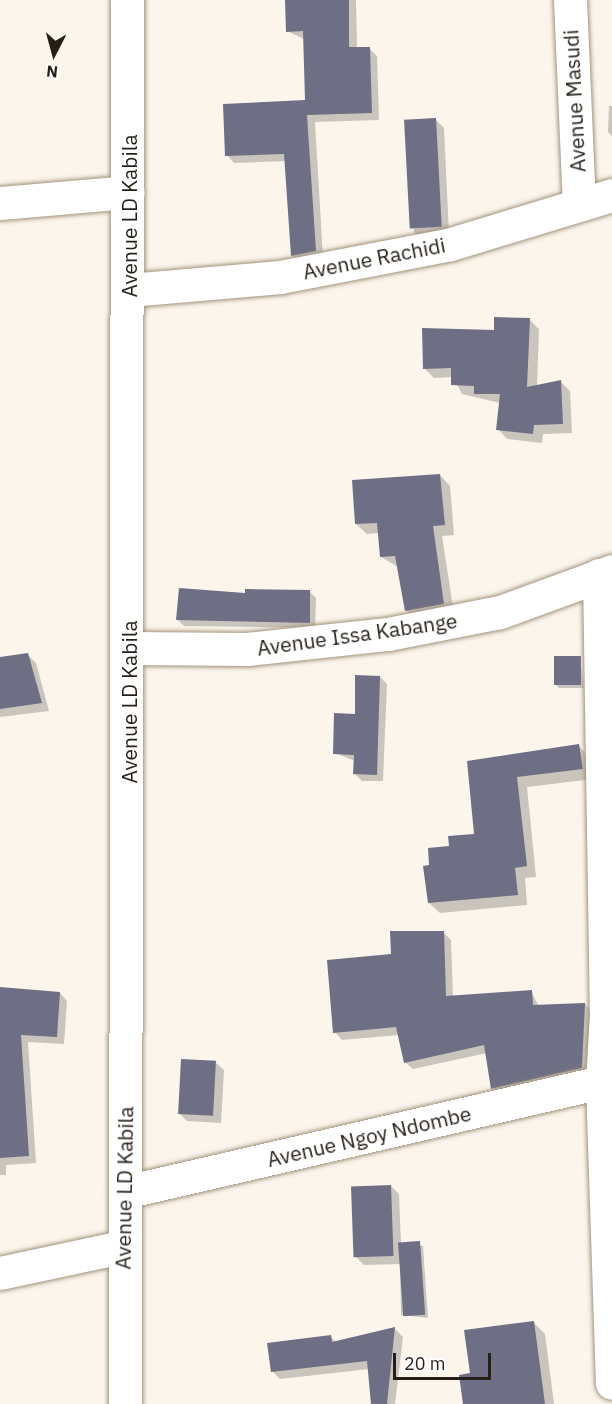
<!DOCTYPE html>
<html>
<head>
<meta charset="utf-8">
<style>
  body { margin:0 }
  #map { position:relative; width:612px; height:1404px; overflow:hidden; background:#fcf5ec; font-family:"IBM Plex Sans",sans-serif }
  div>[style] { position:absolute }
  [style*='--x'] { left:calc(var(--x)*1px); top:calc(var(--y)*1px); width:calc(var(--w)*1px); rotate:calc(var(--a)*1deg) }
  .shadow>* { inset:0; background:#0003 }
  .building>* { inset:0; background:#6e6e85; transform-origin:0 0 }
  .roads { filter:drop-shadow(0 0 2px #a2937d) drop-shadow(0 0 2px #a2937d) }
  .minor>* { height:33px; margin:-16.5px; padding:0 16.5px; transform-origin:16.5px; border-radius:16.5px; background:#fff }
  span { translate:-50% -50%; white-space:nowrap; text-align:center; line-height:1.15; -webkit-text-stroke:5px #fff; paint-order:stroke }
  .street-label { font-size:21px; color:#251f17 }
  .north { position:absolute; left:24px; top:24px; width:60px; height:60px; -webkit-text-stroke:4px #fff; paint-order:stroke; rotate:186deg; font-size:16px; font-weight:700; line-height:24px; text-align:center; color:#251f17 }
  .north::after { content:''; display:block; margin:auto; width:21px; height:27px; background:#251f17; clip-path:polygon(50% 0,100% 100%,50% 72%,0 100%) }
  .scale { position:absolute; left:393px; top:1353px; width:98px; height:27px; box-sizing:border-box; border:3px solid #251f17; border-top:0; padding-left:8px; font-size:18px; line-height:21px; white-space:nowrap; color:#251f17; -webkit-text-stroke:4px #fff; paint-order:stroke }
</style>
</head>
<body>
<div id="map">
  <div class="shadow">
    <div style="clip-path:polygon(286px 0,356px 0,357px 49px,369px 48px,377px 56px,379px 120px,315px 122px,323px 258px,300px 263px,292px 255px,286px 161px,234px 163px,227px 155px,306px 102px,304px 39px,287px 31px)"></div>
    <div style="clip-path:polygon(609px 106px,612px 106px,612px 136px,608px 132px)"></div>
    <div style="clip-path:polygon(436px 120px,444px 128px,449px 234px,422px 240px,414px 232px,405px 121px)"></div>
    <div style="clip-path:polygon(530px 320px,539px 329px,537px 386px,561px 382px,570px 391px,572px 433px,543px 434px,542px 443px,507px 439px,498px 429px,500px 403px,462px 394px,453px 377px,434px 378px,424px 368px)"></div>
    <div style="clip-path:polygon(440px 475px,450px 486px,454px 535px,442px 536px,454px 614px,417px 621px,407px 611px,398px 567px,381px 557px,379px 533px,367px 534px,356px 524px)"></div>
    <div style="clip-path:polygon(309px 591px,316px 598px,315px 628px,184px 626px,177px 619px,247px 595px)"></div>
    <div style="clip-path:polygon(28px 655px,36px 663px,49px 711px,0 717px,0 659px)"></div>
    <div style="clip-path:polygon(580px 658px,584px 688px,559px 688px,555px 684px)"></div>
    <div style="clip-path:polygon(380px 677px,387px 684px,383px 781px,362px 781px,355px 774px,355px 761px,335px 753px)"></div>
    <div style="clip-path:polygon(578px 745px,588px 756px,593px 779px,527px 787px,536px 877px,525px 878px,527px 905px,440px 913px,429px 903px,431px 866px,476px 835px,468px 762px)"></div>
    <div style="clip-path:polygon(444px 933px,451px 940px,453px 997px,531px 992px,539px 1006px,585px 1004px,592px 1012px,589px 1075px,500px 1095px,493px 1088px,487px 1053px,413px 1069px,405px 1062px,399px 1035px,342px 1040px,335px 1032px,392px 955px)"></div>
    <div style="clip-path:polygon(0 989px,60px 993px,67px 1001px,64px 1044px,28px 1042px,36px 1163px,6px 1165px,6px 1175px,0 1175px)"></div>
    <div style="clip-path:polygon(215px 1062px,224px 1070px,221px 1123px,187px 1121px,179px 1113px)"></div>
    <div style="clip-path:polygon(391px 1186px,399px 1194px,401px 1243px,423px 1246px,428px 1318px,401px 1315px,400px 1264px,364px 1265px,356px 1257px)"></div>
    <div style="clip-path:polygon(533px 1322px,545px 1334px,554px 1404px,464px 1404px,471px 1375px)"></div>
    <div style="clip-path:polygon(395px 1329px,403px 1337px,395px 1404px,372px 1404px,369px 1369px,280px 1379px,272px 1371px,331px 1337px,336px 1342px)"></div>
  </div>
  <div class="building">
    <div style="clip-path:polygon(285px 0,349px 0,349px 47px,370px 47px,372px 113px,307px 115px,316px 251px,291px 256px,284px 154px,225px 156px,223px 104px,305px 100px,303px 31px,286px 32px)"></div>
    <div style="left:436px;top:118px;width:109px;height:32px;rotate:87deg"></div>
    <div style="clip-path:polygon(494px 317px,530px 318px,527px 387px,561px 380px,563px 424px,534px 425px,533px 434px,496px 430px,500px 394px,474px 394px,474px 386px,451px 385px,451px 368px,423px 369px,422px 328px,494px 330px)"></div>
    <div style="clip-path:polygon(440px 474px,445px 525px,433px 526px,444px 604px,405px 611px,395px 556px,380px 557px,377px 523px,355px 524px,352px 480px)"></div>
    <div style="clip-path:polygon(179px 588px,245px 593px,245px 589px,310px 590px,310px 623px,176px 620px)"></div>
    <div style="clip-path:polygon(28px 653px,42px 703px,0 709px,0 657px)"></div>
    <div style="left:554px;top:656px;width:27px;height:29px"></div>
    <div style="clip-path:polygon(355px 675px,380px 676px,377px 775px,353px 774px,354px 755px,333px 754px,334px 713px,355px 714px)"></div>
    <div style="clip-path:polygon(579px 744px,583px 769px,517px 777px,527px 866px,515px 868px,518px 895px,428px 903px,423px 866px,429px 865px,428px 848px,449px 846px,448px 836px,474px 834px,467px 761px)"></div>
    <div style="clip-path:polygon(390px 931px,444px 931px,446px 996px,532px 990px,533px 1005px,585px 1003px,582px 1068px,491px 1089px,484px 1045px,404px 1063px,396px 1027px,333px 1033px,327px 960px,391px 954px)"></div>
    <div style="clip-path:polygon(0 987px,60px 992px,57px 1037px,21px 1035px,29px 1156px,0 1158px)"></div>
    <div style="left:181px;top:1059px;width:35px;height:55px;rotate:3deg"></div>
    <div style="left:391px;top:1185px;width:71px;height:40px;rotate:88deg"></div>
    <div style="left:420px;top:1241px;width:74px;height:22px;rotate:86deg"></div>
    <div style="clip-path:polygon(534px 1321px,545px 1404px,463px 1404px,459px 1375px,470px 1373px,464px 1330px)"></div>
    <div style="clip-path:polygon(395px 1327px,387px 1404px,371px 1404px,367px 1361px,271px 1372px,267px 1343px,331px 1335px,332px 1342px)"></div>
  </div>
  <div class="roads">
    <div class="minor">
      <div style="--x:570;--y:0;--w:203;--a:87.5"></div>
      <div style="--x:0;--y:203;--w:128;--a:-4.9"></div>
      <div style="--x:129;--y:290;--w:152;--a:-4.9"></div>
      <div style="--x:280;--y:277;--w:174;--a:-10.9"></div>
      <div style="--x:451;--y:244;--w:168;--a:-16.9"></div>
      <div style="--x:599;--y:575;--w:438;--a:89.1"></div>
      <div style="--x:606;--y:1013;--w:70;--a:93.3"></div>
      <div style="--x:602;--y:1083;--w:300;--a:88.1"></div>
      <div style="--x:129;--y:648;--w:118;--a:0.5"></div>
      <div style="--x:247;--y:649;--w:142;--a:-6.1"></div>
      <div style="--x:388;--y:634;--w:114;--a:-11.1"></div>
      <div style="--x:500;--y:612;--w:119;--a:-20.1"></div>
      <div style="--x:125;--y:1192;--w:500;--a:-13"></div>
      <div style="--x:0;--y:1273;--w:124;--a:-12.1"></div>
      <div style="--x:125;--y:1404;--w:1404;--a:-89.92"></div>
    </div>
  </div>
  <div class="street-label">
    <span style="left:574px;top:101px;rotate:-93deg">Avenue Masudi</span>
    <span style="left:129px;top:216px;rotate:-90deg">Avenue LD Kabila</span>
    <span style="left:374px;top:258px;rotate:-11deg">Avenue Rachidi</span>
    <span style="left:357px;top:634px;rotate:-8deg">Avenue Issa Kabange</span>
    <span style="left:129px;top:702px;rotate:-90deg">Avenue LD Kabila</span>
    <span style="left:369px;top:1136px;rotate:-13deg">Avenue Ngoy Ndombe</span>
    <span style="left:124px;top:1188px;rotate:-89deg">Avenue LD Kabila</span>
  </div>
  <div class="north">N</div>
  <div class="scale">20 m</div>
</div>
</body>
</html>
